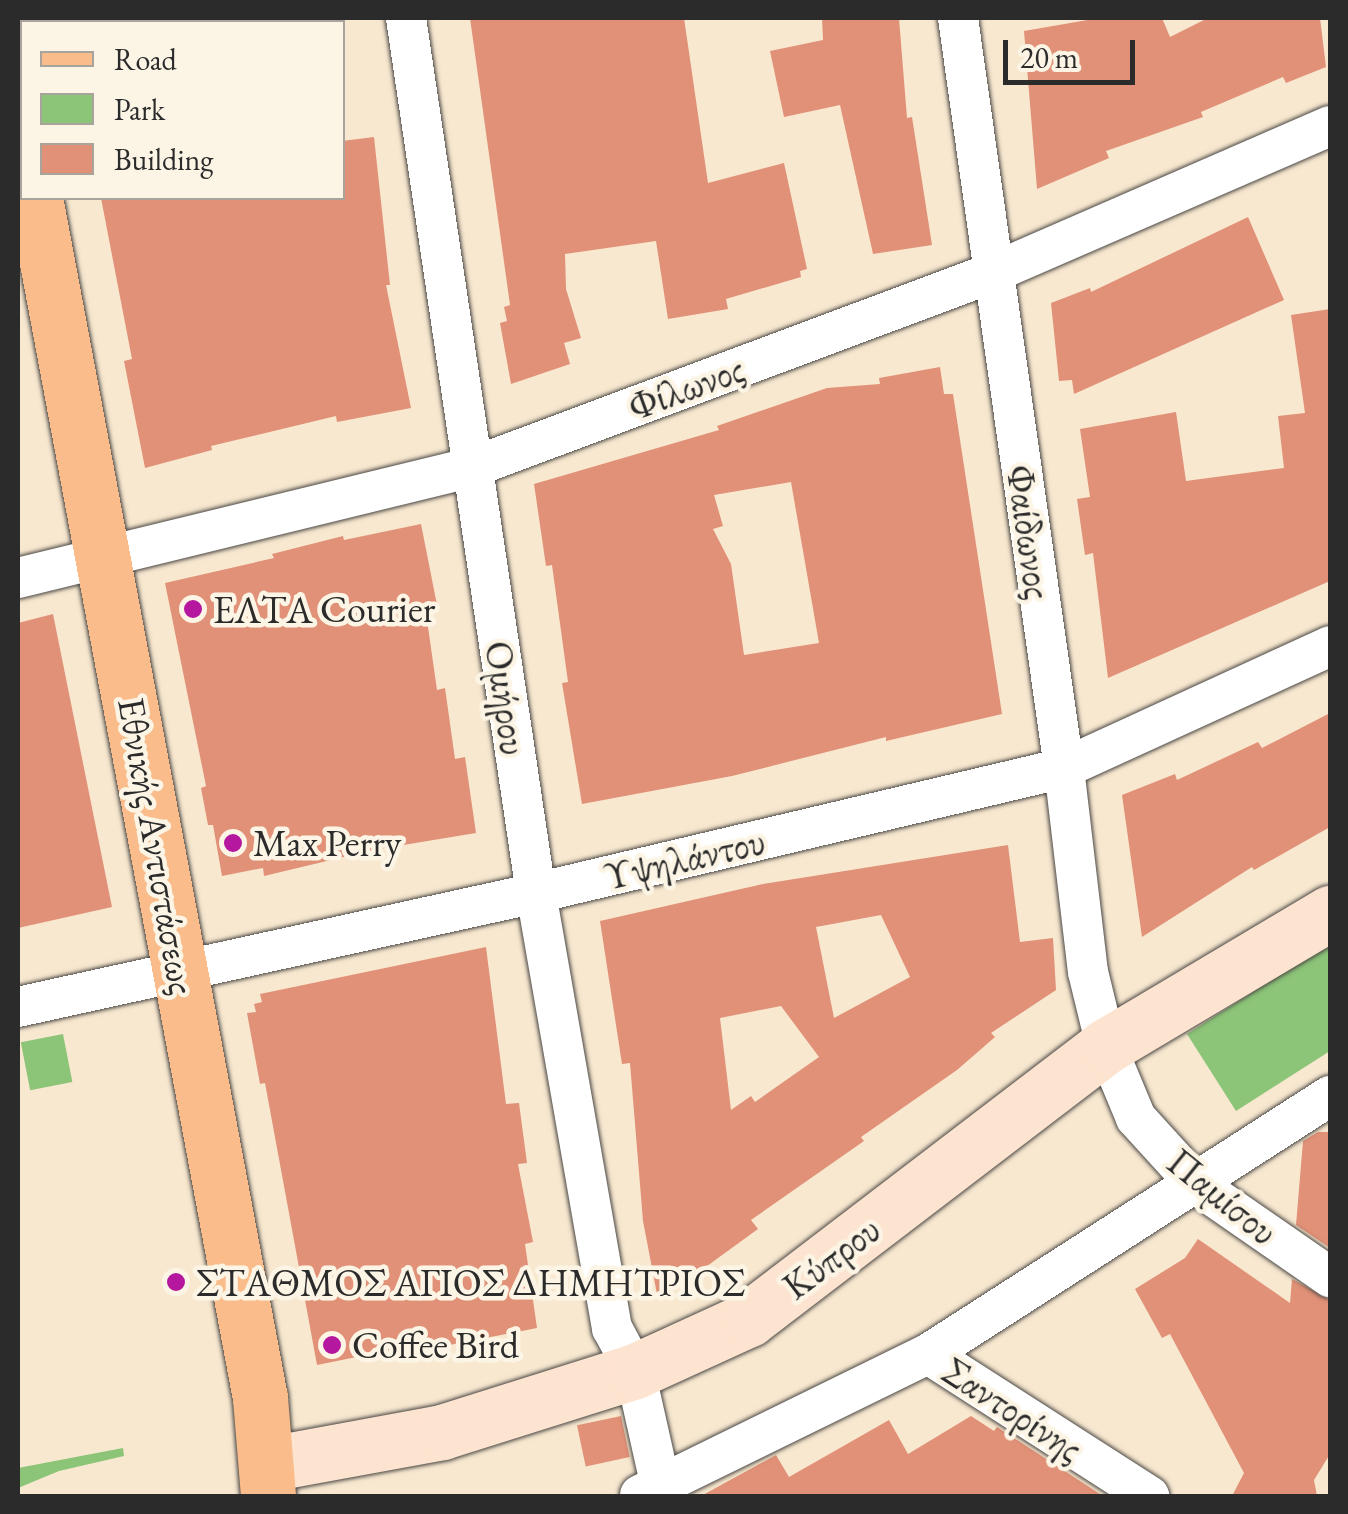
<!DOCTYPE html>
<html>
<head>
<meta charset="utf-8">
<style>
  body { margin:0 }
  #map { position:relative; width:1348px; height:1514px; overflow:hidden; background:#f8e8d0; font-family:"EB Garamond",serif }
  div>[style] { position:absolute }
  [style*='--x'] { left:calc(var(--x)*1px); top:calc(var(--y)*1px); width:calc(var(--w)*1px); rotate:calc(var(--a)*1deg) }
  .green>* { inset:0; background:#8cc478; transform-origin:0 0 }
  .building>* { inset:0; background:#e19177; transform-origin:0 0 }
  .roads { filter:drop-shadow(0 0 2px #4a4744) drop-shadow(0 0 2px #4a4744) }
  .street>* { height:40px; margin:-20px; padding:0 20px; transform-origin:20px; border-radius:20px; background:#fff }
  .secondary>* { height:55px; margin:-27.5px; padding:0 27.5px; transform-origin:27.5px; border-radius:27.5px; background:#fde4d0 }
  .primary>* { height:55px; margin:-27.5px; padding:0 27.5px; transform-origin:27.5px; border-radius:27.5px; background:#f9bc8a }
  .dots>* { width:28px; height:28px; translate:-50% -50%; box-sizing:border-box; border:5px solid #fcf5e5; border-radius:50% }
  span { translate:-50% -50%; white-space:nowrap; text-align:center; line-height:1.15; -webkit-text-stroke:9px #fcf5e5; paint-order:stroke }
  .street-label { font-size:38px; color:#2b2b2b }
  .poi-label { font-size:38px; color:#2b2b2b }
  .left { translate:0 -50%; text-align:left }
  .frame { position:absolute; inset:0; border:20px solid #2b2b2b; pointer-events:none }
  .legend { position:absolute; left:20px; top:20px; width:325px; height:180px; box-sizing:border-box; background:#fcf5e5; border:2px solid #a8a49b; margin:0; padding:12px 18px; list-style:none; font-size:30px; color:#2b2b2b }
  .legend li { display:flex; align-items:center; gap:20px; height:50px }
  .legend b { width:50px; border:2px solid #a8a49b }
  .scale { position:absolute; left:1003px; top:40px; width:132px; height:45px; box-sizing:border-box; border:5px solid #2b2b2b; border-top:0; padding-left:12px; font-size:30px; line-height:35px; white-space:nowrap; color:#2b2b2b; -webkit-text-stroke:8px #fcf5e5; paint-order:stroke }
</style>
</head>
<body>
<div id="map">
  <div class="green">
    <div style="clip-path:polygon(1330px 943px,1330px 1051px,1236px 1111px,1187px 1034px)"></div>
    <div style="left:63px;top:1034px;width:49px;height:43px;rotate:79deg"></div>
    <div style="clip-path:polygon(123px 1448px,124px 1456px,59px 1471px,18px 1488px,18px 1468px)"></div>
  </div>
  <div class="building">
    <div style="clip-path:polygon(470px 18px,684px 18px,708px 183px,784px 163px,807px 269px,800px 271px,801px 277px,726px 299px,728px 309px,668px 319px,656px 241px,565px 254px,566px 289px,581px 338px,564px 343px,570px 364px,511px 384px,500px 323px,507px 321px,504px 307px,510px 305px)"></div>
    <div style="clip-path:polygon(822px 18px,899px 18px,907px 118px,912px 117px,932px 245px,873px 254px,840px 105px,784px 117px,770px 51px,823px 40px)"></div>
    <div style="clip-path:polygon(1099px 18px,1162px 18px,1170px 37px,1208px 18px,1320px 18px,1326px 67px,1286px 83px,1283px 77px,1201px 112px,1203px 117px,1106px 151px,1109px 158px,1037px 189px,1024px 31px)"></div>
    <div style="clip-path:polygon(374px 137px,390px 285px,386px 285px,411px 408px,337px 422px,336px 416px,211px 446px,212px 450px,145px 468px,124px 361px,132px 359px,101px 198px,342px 198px,342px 141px)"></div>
    <div style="clip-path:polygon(1248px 217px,1284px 300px,1074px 394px,1072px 380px,1059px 381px,1051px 303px,1090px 288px,1091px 292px)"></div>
    <div style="clip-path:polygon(1330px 309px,1330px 581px,1108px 678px,1093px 553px,1085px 555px,1077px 499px,1090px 497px,1080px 429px,1176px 412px,1186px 481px,1284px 468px,1278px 416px,1305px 413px,1291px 315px)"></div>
    <div style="clip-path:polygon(evenodd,940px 367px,944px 394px,953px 394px,1002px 714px,886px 741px,886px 737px,732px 776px,582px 804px,562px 683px,568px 682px,552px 565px,546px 566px,534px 484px,719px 430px,717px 426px,827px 388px,880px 384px,879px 378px,940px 367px,791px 482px,819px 643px,744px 655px,731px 564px,713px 529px,723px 526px,714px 495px,791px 482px)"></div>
    <div style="clip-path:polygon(421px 524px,438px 610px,426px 613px,437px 690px,445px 688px,455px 759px,465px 757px,476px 833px,373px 850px,264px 876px,263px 868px,222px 876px,213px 825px,208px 825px,201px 788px,206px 786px,165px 583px,274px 558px,272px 554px,343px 536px,344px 540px)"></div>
    <div style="clip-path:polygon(53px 614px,112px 907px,18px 928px,18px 623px)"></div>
    <div style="clip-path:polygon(1330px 713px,1330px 827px,1254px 870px,1252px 867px,1142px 937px,1122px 795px,1175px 774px,1177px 780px,1258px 742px,1262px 748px)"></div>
    <div style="clip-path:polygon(evenodd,1008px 845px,1020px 942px,1053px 938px,1056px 990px,991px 1033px,995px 1037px,957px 1070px,861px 1137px,864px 1141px,751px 1220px,758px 1229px,685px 1282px,657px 1294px,643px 1221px,630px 1063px,622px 1064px,600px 921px,763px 884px,1008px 845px,881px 915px,910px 977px,834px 1018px,816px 927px,881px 915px,1008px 845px,781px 1006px,819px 1057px,755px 1102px,751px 1096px,731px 1110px,720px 1018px,781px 1006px)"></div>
    <div style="clip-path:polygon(486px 947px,506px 1104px,519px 1103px,527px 1163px,518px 1164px,533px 1242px,525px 1244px,537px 1328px,403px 1354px,401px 1348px,317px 1365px,265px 1083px,260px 1084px,247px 1013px,256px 1012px,254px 1004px,262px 1002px,260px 994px)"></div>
    <div style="clip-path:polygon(1318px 1132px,1330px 1132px,1330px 1248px,1296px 1225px,1303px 1141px)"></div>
    <div style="clip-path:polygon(1198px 1239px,1290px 1303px,1292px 1279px,1330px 1300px,1330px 1454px,1314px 1480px,1317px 1496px,1232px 1496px,1244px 1473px,1170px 1334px,1162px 1338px,1135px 1289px,1185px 1258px)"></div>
    <div style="left:621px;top:1416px;width:42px;height:45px;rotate:78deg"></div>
    <div style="clip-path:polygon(971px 1416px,994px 1431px,997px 1427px,1103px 1496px,701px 1496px,776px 1455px,789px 1477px,889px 1420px,908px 1454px)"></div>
  </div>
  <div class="roads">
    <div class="street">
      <div style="--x:406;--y:18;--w:885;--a:81.55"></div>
      <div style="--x:536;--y:893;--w:442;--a:80.1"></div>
      <div style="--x:612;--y:1328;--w:49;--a:61.9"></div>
      <div style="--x:635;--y:1371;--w:128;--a:77.4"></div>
      <div style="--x:958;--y:18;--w:757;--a:81.96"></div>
      <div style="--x:1064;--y:768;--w:205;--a:83.3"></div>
      <div style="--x:1088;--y:972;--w:76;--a:76.3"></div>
      <div style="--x:1106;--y:1046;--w:78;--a:67.4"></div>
      <div style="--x:1136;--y:1118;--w:91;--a:47.7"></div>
      <div style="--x:1197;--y:1185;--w:162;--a:34.7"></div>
      <div style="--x:178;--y:22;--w:11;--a:-22"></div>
      <div style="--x:18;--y:578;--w:468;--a:-13.7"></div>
      <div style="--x:473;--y:467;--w:554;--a:-20.5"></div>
      <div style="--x:992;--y:273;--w:369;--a:-23.5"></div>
      <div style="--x:18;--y:1007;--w:530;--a:-12.41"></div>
      <div style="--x:536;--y:893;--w:543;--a:-13.32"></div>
      <div style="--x:1064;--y:768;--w:293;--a:-24.6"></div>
      <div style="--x:928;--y:1354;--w:263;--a:32.7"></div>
      <div style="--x:640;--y:1495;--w:321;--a:-26.1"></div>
      <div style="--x:928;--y:1354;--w:478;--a:-32.7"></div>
    </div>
    <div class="secondary">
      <div style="--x:268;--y:1464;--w:177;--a:-10.4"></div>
      <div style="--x:442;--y:1432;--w:202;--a:-17.5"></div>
      <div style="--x:635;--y:1371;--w:125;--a:-24.5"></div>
      <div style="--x:749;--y:1319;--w:449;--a:-37.4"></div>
      <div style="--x:1106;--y:1046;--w:261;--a:-30.7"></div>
    </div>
    <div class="primary">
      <div style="--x:18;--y:106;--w:27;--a:82"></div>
      <div style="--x:35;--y:198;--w:1221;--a:79.38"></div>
      <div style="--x:260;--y:1398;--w:98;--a:85.3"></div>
    </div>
  </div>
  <div class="dots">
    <div style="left:193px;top:609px;background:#b5179e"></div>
    <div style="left:233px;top:843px;background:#b5179e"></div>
    <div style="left:176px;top:1282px;background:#b5179e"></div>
    <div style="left:332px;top:1345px;background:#b5179e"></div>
  </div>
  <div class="street-label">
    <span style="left:686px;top:387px;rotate:-20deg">Φίλωνος</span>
    <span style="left:1030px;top:532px;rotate:82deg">Φαίδωνος</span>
    <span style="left:507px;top:698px;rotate:82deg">Ομήρου</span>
    <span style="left:157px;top:846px;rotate:80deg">Εθνικής Αντιστάσεως</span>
    <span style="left:684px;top:858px;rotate:-13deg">Υψηλάντου</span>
    <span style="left:1223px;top:1196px;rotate:39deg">Παμίσου</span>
    <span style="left:831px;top:1257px;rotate:-37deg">Κύπρου</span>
    <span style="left:1013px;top:1409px;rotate:33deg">Σαντορίνης</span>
  </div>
  <div class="poi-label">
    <span class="left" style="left:213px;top:609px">ΕΛΤΑ Courier</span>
    <span class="left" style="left:253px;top:843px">Max Perry</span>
    <span class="left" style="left:196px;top:1282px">ΣΤΑΘΜΟΣ ΑΓΙΟΣ ΔΗΜΗΤΡΙΟΣ</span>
    <span class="left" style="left:352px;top:1345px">Coffee Bird</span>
  </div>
  <div class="frame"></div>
  <ul class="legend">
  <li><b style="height:12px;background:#f9bc8a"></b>Road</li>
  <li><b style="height:28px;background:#8cc478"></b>Park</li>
  <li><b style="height:28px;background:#e19177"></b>Building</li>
  </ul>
  <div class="scale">20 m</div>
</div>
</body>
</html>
